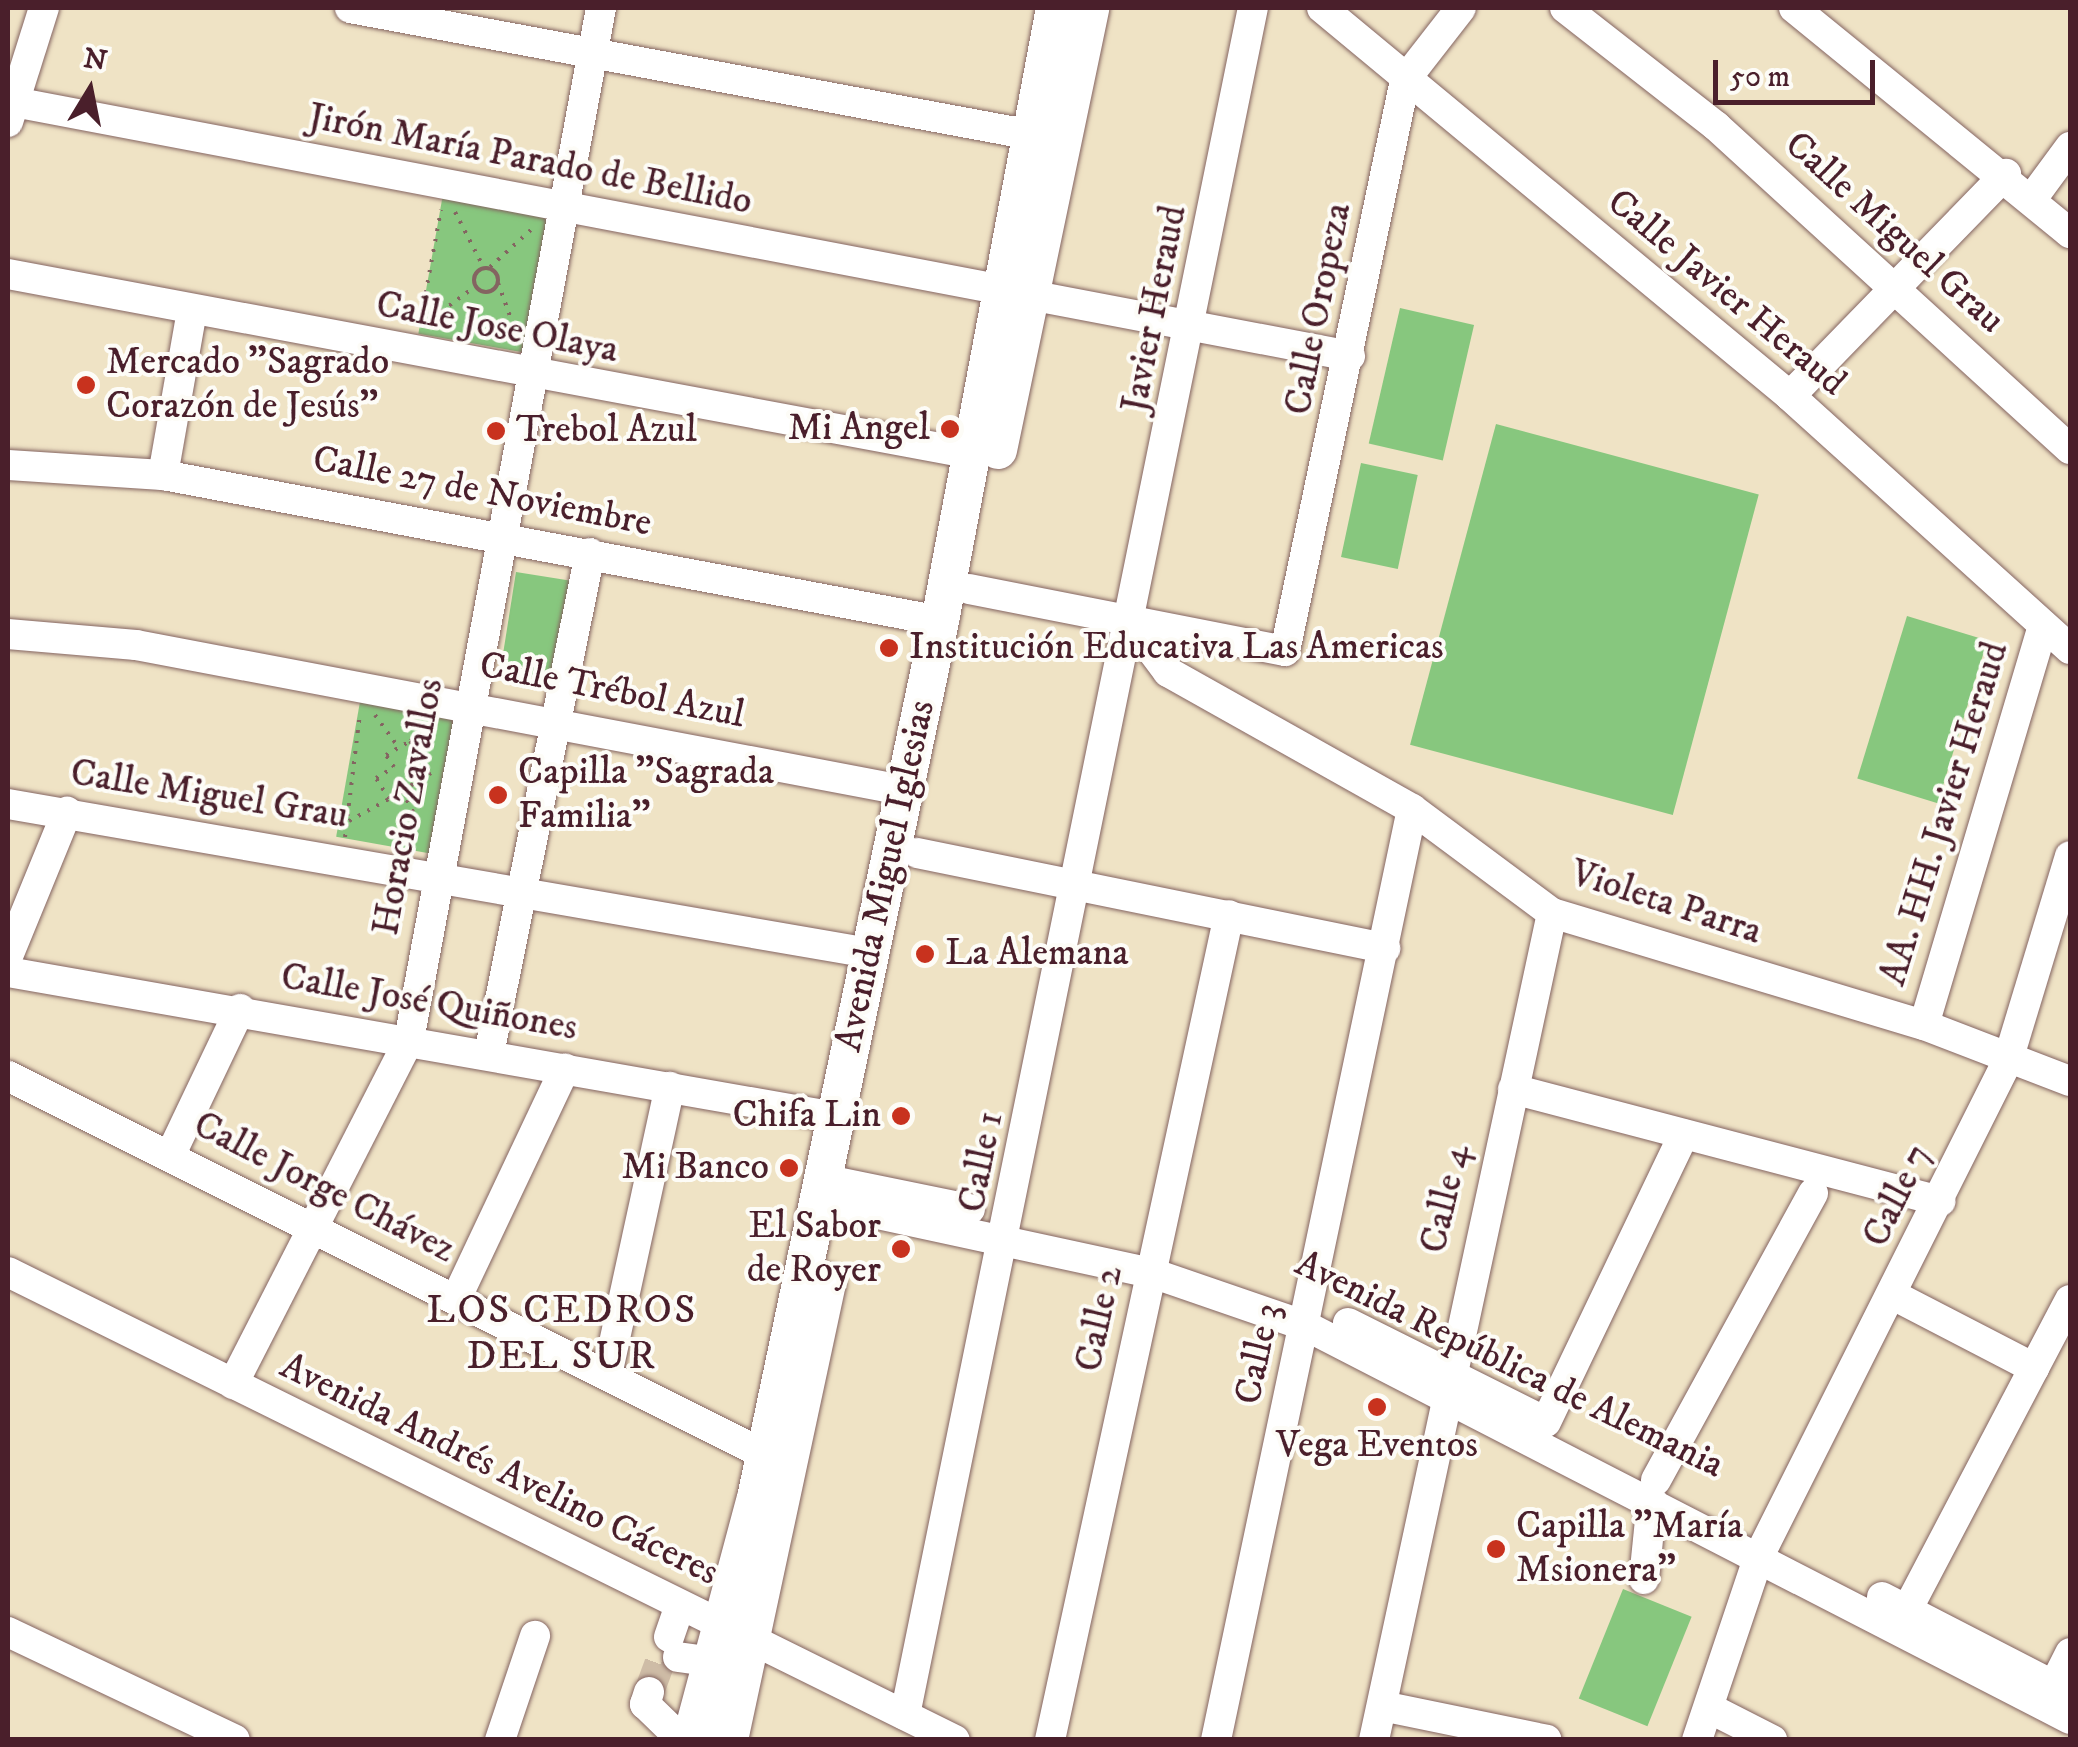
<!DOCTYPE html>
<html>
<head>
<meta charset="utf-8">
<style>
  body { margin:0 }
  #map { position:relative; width:2078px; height:1747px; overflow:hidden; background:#efe3c5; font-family:"IM FELL DW Pica",serif }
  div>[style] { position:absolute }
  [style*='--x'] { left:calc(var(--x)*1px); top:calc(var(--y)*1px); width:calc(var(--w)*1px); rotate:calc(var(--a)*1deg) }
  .green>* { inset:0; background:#87c77e; transform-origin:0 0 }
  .minor-tunnel>* { height:30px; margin-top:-15px; transform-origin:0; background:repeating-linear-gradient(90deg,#cebca6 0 30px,transparent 0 45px) }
  .path>* { height:4px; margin-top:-2px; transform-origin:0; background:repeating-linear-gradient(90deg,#846461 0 2.5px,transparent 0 10.5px) }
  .path>.ring { margin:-2px; padding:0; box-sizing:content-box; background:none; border:4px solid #846461; border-radius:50% }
  .roads { filter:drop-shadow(0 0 2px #846461) drop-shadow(0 0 2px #846461) }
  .minor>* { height:30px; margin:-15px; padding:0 15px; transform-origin:15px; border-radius:15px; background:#fff }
  .major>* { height:38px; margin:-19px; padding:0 19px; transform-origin:19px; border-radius:19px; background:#fff }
  .dots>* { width:28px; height:28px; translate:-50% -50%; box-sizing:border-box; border:5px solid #fdfcf7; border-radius:50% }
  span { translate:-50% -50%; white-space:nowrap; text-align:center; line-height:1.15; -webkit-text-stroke:8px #fdfcf7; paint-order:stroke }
  .street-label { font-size:38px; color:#4a1f2b }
  .poi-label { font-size:38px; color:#4a1f2b }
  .left { translate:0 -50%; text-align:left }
  .right { translate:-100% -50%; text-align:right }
  .neighbourhood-label { font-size:40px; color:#4a1f2b; letter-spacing:2.5px }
  .frame { position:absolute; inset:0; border:10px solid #4a1f2b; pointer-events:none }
  .north { position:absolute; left:40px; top:40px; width:100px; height:100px; -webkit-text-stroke:8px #fdfcf7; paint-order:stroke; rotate:10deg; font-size:28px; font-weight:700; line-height:40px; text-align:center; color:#4a1f2b }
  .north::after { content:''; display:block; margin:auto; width:35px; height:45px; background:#4a1f2b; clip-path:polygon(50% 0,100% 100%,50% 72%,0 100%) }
  .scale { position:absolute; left:1713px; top:60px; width:162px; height:45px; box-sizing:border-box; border:5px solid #4a1f2b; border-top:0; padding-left:12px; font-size:30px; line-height:35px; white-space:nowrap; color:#4a1f2b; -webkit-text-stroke:8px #fdfcf7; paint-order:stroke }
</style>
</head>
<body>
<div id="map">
  <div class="green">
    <div style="left:443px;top:194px;width:108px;height:142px;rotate:10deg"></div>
    <div style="left:1400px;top:308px;width:76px;height:139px;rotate:13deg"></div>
    <div style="left:1496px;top:424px;width:272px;height:332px;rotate:15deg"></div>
    <div style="left:1361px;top:463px;width:58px;height:96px;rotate:12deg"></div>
    <div style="left:516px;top:572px;width:62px;height:101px;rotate:9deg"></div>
    <div style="left:1907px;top:616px;width:84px;height:170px;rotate:17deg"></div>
    <div style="left:361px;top:696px;width:97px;height:143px;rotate:10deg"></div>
    <div style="left:1623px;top:1589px;width:74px;height:118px;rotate:22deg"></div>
  </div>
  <div class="minor-tunnel">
    <div style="--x:649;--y:1692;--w:40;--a:-69.8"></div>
    <div style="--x:663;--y:1654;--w:15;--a:11"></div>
  </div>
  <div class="path">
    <div style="--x:455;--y:212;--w:63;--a:62.6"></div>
    <div style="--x:490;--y:267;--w:58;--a:-42.2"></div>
    <div class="ring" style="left:474px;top:268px;width:20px;height:20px"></div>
    <div style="--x:498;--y:283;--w:47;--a:70"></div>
    <div style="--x:420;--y:324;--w:116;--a:-79.6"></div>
    <div style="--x:424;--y:324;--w:64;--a:-36.2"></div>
    <div style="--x:375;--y:715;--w:41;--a:54"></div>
    <div style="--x:410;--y:741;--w:38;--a:57"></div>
    <div style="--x:431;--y:773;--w:49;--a:148.2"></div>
    <div style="--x:389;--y:799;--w:25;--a:-122"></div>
    <div style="--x:376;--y:778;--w:21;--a:-31"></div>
    <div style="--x:394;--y:767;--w:14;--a:-124"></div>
    <div style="--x:386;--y:755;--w:28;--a:-30"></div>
    <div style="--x:410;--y:741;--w:29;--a:-27"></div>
    <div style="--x:402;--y:791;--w:40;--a:62"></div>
    <div style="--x:349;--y:821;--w:46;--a:-28.8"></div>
    <div style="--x:345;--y:837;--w:125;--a:-83.1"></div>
  </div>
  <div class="roads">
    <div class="minor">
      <div style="--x:350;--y:8;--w:694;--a:10.55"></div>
      <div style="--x:1322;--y:8;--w:608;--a:39.66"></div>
      <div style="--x:1790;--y:396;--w:377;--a:42.1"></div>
      <div style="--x:1565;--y:8;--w:192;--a:38"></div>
      <div style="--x:1716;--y:126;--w:479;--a:42.4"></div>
      <div style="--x:1794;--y:8;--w:356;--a:39.2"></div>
      <div style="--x:14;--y:102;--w:1360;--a:10.76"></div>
      <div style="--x:8;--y:122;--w:120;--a:-72.5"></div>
      <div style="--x:2034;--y:196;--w:61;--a:-53.7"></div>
      <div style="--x:8;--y:274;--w:981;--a:10.58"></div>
      <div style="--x:1790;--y:396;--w:310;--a:-45.8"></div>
      <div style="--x:8;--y:465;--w:155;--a:3.7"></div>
      <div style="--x:163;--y:475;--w:791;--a:10.64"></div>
      <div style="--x:163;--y:475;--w:167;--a:-80"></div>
      <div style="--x:969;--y:589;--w:322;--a:11.1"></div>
      <div style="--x:1285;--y:651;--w:583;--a:-78.13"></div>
      <div style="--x:1405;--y:80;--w:91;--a:-52.1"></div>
      <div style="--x:1132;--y:624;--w:60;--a:53.1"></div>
      <div style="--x:1168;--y:672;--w:280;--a:29.3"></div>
      <div style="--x:1412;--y:809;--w:174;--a:36.6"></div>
      <div style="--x:1552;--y:913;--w:388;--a:16.8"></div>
      <div style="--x:1924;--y:1025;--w:156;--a:21"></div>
      <div style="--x:8;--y:634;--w:128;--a:4.9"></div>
      <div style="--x:136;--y:645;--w:781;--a:10.71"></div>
      <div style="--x:8;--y:804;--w:874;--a:9.82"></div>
      <div style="--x:917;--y:853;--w:478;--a:11.5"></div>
      <div style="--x:8;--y:956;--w:156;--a:-67.7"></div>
      <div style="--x:8;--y:972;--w:840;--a:9.94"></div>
      <div style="--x:1924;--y:1025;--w:417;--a:-73.4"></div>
      <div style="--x:489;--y:1054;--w:511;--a:-78.6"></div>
      <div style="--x:8;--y:1076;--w:845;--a:26.57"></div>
      <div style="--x:1513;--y:1089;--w:442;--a:14.7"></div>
      <div style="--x:170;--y:1156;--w:163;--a:-64.5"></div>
      <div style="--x:822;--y:1179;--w:151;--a:11.5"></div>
      <div style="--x:818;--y:1201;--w:342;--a:12.2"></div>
      <div style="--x:1152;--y:1273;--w:163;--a:19"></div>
      <div style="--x:1306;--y:1326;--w:859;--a:27.22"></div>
      <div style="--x:8;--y:1272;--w:1056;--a:26.3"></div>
      <div style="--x:1893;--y:1295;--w:159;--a:27.4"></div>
      <div style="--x:456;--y:1299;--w:255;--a:-64.7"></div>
      <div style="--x:1348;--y:1323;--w:219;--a:26.6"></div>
      <div style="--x:607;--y:1375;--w:295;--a:-77.7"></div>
      <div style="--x:233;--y:1384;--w:386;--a:-62.9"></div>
      <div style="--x:409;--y:1040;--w:1050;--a:-79.46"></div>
      <div style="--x:1546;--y:1422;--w:319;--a:-64.4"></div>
      <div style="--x:1656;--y:1480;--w:327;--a:-61.3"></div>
      <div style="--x:1644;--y:1579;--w:79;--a:-84.2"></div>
      <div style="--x:1882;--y:1597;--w:212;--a:27.3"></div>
      <div style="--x:1907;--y:1610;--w:350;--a:-62.3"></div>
      <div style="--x:8;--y:1632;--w:251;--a:25.4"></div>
      <div style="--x:669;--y:1637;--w:34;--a:-71"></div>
      <div style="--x:678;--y:1657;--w:36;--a:8"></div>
      <div style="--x:2054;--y:1685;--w:36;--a:-63"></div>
      <div style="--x:649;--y:1692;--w:13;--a:108"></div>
      <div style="--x:645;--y:1704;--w:52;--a:44.2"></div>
      <div style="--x:1382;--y:1706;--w:168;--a:11.6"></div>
      <div style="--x:1709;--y:1708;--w:71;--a:26.9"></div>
      <div style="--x:905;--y:1715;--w:1742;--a:-78.48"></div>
      <div style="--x:500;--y:1740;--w:110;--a:-71.4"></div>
      <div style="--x:1050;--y:1740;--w:844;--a:-77.76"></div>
      <div style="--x:1216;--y:1740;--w:951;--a:-78.11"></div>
      <div style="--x:1374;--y:1740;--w:846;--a:-77.85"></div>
      <div style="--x:1697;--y:1740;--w:194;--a:-71.4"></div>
      <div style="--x:1759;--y:1556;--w:555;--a:-63.34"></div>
      <div style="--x:2008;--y:1060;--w:213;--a:-73.1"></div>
    </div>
    <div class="major">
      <div style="--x:998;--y:450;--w:451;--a:-78.2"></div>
      <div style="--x:691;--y:1740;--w:251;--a:-75"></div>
      <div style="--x:756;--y:1498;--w:896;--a:-78.15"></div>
      <div style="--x:940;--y:621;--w:624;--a:-79.37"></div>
      <div style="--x:729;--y:1740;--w:468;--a:-77.9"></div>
    </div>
  </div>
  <div class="dots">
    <div style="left:86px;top:385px;background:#c8321e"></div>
    <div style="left:950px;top:429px;background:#c8321e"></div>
    <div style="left:496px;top:431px;background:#c8321e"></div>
    <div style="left:889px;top:648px;background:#c8321e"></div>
    <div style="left:498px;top:795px;background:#c8321e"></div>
    <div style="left:925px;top:954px;background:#c8321e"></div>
    <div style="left:901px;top:1116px;background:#c8321e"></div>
    <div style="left:789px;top:1168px;background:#c8321e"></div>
    <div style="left:901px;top:1249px;background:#c8321e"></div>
    <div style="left:1377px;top:1407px;background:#c8321e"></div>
    <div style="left:1496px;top:1549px;background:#c8321e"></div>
  </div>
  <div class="street-label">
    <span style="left:530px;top:160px;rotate:11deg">Jirón María Parado de Bellido</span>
    <span style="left:1894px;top:233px;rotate:42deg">Calle Miguel Grau</span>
    <span style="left:1726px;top:293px;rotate:40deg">Calle Javier Heraud</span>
    <span style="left:1155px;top:309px;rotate:-79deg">Javier Heraud</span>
    <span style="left:1319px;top:309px;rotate:-79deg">Calle Oropeza</span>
    <span style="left:497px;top:328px;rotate:11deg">Calle Jose Olaya</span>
    <span style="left:482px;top:492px;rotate:11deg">Calle 27 de Noviembre</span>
    <span style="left:612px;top:691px;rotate:11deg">Calle Trébol Azul</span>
    <span style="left:209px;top:795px;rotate:9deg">Calle Miguel Grau</span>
    <span style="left:409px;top:807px;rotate:-80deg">Horacio Zavallos</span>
    <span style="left:1945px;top:814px;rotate:-73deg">AA. HH. Javier Heraud</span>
    <span style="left:886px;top:876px;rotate:-78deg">Avenida Miguel Iglesias</span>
    <span style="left:1666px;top:903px;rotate:18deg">Violeta Parra</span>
    <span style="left:429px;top:1003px;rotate:10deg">Calle José Quiñones</span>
    <span style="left:982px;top:1162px;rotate:-79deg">Calle 1</span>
    <span style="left:324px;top:1188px;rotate:27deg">Calle Jorge Chávez</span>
    <span style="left:1898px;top:1196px;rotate:-64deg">Calle 7</span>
    <span style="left:1446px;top:1199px;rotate:-77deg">Calle 4</span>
    <span style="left:1100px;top:1319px;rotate:-78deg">Calle 2</span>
    <span style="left:1259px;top:1354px;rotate:-78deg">Calle 3</span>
    <span style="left:1509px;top:1365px;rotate:26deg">Avenida República de Alemania</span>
    <span style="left:499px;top:1470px;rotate:26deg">Avenida Andrés Avelino Cáceres</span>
  </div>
  <div class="poi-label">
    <span class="left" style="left:106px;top:385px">Mercado "Sagrado<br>Corazón de Jesús"</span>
    <span class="right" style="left:930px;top:429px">Mi Angel</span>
    <span class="left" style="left:516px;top:431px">Trebol Azul</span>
    <span class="left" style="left:909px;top:648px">Institución Educativa Las Americas</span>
    <span class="left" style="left:518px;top:795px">Capilla "Sagrada<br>Familia"</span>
    <span class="left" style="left:945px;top:954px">La Alemana</span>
    <span class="right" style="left:881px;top:1116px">Chifa Lin</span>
    <span class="right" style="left:769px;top:1168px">Mi Banco</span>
    <span class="right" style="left:881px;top:1249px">El Sabor<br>de Royer</span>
    <span style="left:1377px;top:1446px">Vega Eventos</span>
    <span class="left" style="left:1516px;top:1549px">Capilla "María<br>Msionera"</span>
  </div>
  <div class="neighbourhood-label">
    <span style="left:562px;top:1334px">LOS CEDROS<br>DEL SUR</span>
  </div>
  <div class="frame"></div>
  <div class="north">N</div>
  <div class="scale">50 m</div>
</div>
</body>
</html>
